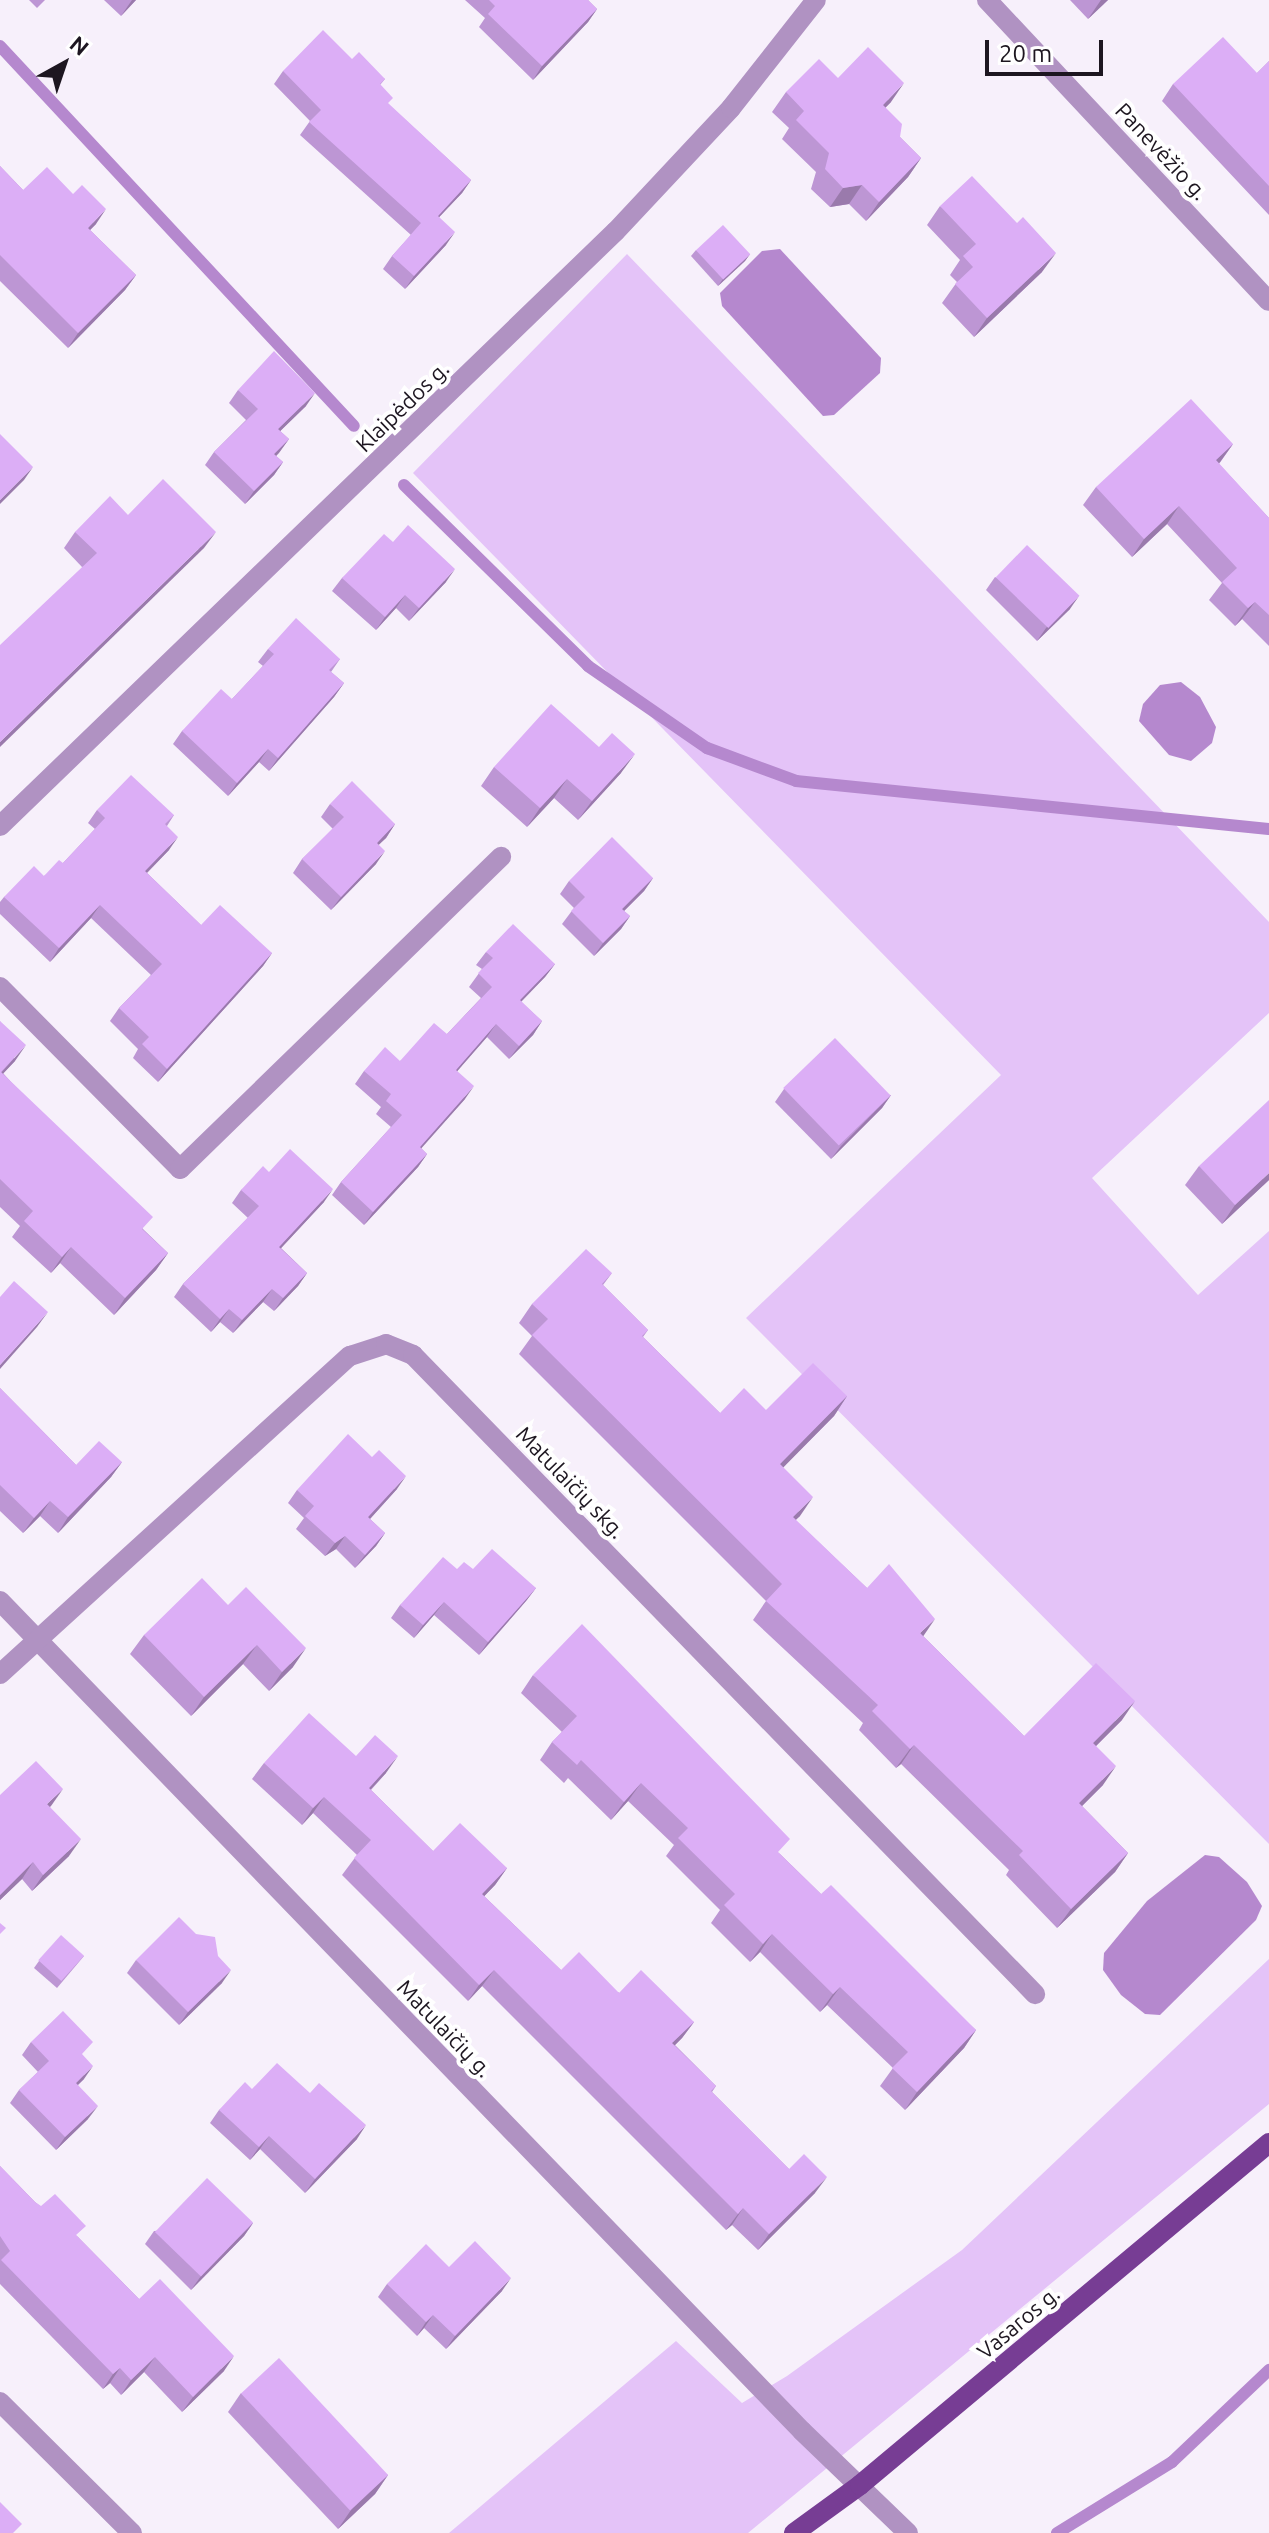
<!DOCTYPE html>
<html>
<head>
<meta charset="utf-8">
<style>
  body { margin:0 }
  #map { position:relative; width:1269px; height:2533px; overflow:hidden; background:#f7f0fb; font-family:Ubuntu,sans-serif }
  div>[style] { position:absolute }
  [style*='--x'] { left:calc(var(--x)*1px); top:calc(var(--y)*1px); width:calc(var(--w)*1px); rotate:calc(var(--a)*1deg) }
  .green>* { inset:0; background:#e4c3f8 }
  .water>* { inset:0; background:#b588ce }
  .stream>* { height:12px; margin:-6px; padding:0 6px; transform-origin:6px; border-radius:6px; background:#b588ce }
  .minor>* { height:20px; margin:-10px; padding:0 10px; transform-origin:10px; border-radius:10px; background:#b092c2 }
  .major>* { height:20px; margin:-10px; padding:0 10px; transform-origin:10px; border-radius:10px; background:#773d94 }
  .wall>* { inset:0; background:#bd96d4 }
  .shaded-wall>* { inset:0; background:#9a7aac }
  .building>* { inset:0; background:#dcaef6; transform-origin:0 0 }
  span { translate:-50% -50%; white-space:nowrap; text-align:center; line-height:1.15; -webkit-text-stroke:8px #fff; paint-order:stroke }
  .street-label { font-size:22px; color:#1d1620 }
  .north { position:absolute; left:24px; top:24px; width:80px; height:80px; -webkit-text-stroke:6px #fff; paint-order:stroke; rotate:40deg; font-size:22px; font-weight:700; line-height:32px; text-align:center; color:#1d1620 }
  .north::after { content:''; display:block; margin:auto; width:28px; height:36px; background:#1d1620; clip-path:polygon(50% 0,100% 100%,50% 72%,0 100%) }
  .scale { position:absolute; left:985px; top:40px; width:118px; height:36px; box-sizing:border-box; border:4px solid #1d1620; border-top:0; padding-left:10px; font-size:24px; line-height:28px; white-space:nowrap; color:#1d1620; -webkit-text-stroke:6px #fff; paint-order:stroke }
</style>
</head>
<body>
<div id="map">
  <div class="green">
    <div style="clip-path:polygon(627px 254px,1269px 922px,1269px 1013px,1092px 1178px,1198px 1295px,1269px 1231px,1269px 1844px,746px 1318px,1001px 1075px,413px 473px)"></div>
    <div style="clip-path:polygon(1269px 1959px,1269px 2104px,748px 2533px,449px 2533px,676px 2341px,742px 2403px,787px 2376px,962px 2250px)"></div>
  </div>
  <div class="water">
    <div style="clip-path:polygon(780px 249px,881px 358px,880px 373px,834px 415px,823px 416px,722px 306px,720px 293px,762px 251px)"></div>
    <div style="clip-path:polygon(1181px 682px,1200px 697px,1216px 727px,1212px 743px,1191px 761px,1169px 755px,1139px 721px,1143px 704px,1160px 685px)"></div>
    <div style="clip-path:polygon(1205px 1855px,1219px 1857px,1247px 1882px,1262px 1906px,1256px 1920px,1160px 2015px,1145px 2014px,1121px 1995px,1103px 1970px,1104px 1953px,1147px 1901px)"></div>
  </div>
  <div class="stream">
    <div style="--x:0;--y:46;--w:519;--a:47.03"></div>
    <div style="--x:404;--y:485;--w:258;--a:44.5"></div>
    <div style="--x:588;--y:666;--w:145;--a:34.6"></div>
    <div style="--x:707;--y:748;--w:95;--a:20.3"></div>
    <div style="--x:796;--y:781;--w:475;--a:5.8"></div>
    <div style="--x:1057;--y:2533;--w:135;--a:-31.7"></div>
    <div style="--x:1172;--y:2462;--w:134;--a:-43.5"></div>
  </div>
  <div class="minor">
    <div style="--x:987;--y:0;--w:412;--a:46.9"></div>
    <div style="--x:0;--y:826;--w:856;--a:-44.01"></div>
    <div style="--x:616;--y:231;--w:168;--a:-46.9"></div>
    <div style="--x:731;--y:108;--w:137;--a:-51.8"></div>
    <div style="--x:0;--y:987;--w:256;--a:45.3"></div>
    <div style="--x:180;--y:1169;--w:448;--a:-44.2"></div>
    <div style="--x:0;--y:1601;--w:1154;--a:45.98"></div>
    <div style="--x:802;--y:2431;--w:147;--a:43.9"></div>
    <div style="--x:0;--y:1674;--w:473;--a:-42.3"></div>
    <div style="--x:350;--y:1356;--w:38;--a:-18"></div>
    <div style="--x:386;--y:1344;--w:29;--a:22"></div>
    <div style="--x:413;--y:1355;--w:892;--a:45.77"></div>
    <div style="--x:0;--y:2402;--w:186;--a:44.8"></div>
  </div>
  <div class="major">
    <div style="--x:794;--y:2533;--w:82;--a:-36"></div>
    <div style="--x:860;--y:2485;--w:533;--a:-39.9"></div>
  </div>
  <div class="wall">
    <div style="clip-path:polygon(29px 0,45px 0,37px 8px)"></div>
    <div style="clip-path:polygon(104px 0,136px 0,121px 16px)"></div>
    <div style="clip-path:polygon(465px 0,588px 0,597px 9px,588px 22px,533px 80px,479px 27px,485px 18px)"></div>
    <div style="clip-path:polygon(1070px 0,1108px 0,1088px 19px)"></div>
    <div style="clip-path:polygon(352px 59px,385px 79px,380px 85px,388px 104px,471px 180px,462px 193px,439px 217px,446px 245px,405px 289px,383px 269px,392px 256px,411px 235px,300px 135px,310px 121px,274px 84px,283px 71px)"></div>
    <div style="clip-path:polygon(1269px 61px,1269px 215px,1162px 101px,1173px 84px,1257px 73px)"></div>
    <div style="clip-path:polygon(838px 78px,891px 102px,885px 108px,900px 137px,921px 158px,908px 177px,866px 221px,849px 204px,830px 207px,811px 189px,816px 172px,782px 139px,789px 128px,772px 112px,786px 92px)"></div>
    <div style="clip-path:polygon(0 166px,23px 190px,96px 224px,90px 230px,136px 275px,125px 290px,68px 348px,0 281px)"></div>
    <div style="clip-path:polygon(940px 206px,1042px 272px,974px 337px,942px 303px,957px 282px,950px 275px,960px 260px,927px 225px)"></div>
    <div style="clip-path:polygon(696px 250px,750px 254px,745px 261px,718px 286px,691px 256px)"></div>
    <div style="clip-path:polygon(238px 390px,306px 406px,280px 431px,289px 439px,276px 456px,283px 462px,274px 475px,245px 504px,205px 465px,214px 452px,246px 420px,229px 403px)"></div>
    <div style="clip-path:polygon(1233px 444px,1219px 464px,1269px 518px,1269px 646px,1242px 619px,1235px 626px,1209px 600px,1222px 583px,1167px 524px,1132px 557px,1083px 505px,1096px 487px)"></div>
    <div style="clip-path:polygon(128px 515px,204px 548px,82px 567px,64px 548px,75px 532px)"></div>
    <div style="clip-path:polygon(393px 542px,446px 582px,409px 621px,396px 608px,376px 630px,332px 591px,342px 578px)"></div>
    <div style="clip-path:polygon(995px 577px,1070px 609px,1037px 641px,986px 590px)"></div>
    <div style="clip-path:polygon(268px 649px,340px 659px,331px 672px,344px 683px,334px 697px,269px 771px,259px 762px,228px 796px,173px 744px,182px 731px,232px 699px,263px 666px,258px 662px)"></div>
    <div style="clip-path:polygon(494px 767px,621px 773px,578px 820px,554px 798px,527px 827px,481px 786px)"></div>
    <div style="clip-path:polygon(330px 804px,395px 824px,386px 838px,378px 845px,376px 864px,331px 910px,293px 873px,302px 859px,333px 829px,321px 817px)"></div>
    <div style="clip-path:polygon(97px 810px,174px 815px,167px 826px,169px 850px,147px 873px,201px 925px,272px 953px,263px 966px,158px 1082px,133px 1058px,138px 1049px,110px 1021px,119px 1008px,151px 975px,91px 918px,50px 962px,0 914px,0 902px,4px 897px,44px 876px,63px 863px,95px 829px,88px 823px)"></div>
    <div style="clip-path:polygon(653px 878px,644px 891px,624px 911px,630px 916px,621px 929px,594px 956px,562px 924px,574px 908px,560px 894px,569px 881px)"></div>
    <div style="clip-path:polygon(486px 952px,555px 964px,545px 977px,521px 1002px,542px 1021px,533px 1035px,509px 1059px,487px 1037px,457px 1071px,465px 1099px,421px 1148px,427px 1154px,418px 1167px,364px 1225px,332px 1195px,341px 1182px,391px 1127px,376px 1114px,381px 1107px,355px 1084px,364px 1071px,400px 1061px,447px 1034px,481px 998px,469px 987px,482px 969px,476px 965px)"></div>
    <div style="clip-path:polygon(0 1021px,15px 1061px,3px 1073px,144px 1230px,168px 1253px,156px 1270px,114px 1315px,60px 1263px,51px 1273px,12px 1237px,20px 1226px,0 1207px)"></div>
    <div style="clip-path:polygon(784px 1089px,891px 1095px,882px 1108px,831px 1159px,775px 1102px)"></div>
    <div style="clip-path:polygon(1199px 1166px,1269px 1180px,1222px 1224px,1185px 1185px)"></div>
    <div style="clip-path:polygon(269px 1172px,324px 1202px,281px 1248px,307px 1273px,298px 1286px,274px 1311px,263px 1302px,233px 1333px,220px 1322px,211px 1332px,174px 1297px,183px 1284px,248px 1218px,232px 1203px,241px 1190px)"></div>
    <div style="clip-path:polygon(612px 1273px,603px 1285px,648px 1330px,643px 1337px,720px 1413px,766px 1410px,847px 1396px,834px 1416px,783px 1467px,800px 1516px,795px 1520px,867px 1588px,923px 1636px,1024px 1736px,1122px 1720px,1096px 1746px,1103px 1785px,1082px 1806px,1128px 1853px,1115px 1872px,1057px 1928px,1006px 1875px,1009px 1870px,901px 1764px,896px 1768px,859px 1730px,863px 1723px,753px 1620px,766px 1601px,519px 1354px,532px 1336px,519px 1323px,532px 1304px)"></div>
    <div style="clip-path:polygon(0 1388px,76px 1465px,122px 1462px,111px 1477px,58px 1533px,40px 1516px,23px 1533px,0 1511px)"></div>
    <div style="clip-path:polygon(397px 1489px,370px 1519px,385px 1533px,376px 1546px,355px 1568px,336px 1549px,325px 1556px,296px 1529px,304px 1518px,288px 1503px,297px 1490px)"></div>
    <div style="clip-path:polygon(457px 1569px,473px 1569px,536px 1588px,526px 1601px,479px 1655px,434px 1615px,414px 1638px,391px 1618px,400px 1605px)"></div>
    <div style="clip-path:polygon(228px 1605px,293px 1667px,269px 1691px,243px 1664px,191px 1716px,130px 1654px,144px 1635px)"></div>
    <div style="clip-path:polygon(533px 1675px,780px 1854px,821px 1894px,976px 2030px,964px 2048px,905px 2110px,880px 2086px,893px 2068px,827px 2005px,820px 2012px,760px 1952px,750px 1962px,711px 1923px,720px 1910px,666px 1856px,674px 1845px,628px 1801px,611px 1820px,568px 1778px,564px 1783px,540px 1760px,552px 1742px,562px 1732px,521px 1693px)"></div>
    <div style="clip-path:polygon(356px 1756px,386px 1773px,371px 1790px,433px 1851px,507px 1868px,495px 1885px,484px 1896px,561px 1970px,694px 2022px,682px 2038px,675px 2045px,716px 2086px,712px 2092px,789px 2169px,815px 2193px,758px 2250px,732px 2225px,726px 2230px,482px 1986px,468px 2001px,342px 1875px,357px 1855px,313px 1813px,302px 1825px,252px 1779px,264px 1763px)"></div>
    <div style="clip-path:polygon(0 1795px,50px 1807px,69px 1856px,32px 1891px,22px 1879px,0 1900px)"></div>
    <div style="clip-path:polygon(84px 1956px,57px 1988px,34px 1968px,39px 1961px)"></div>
    <div style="clip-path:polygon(136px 1960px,222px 1983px,179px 2025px,127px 1973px)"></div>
    <div style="clip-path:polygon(31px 2042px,83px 2056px,84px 2079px,78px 2085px,88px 2119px,56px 2150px,10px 2103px,19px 2090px,38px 2072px,22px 2055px)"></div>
    <div style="clip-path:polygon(252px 2089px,357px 2139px,305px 2193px,260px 2149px,250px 2160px,210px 2123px,219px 2110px)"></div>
    <div style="clip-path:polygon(0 2166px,35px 2202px,78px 2237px,139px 2299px,224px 2371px,182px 2412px,144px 2372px,121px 2395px,110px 2383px,103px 2389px,0 2284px)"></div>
    <div style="clip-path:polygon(253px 2223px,244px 2236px,191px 2290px,145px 2244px,154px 2231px)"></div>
    <div style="clip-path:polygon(449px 2267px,502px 2291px,446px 2349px,424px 2328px,417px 2336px,378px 2297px,387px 2284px)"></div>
    <div style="clip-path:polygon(241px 2393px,388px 2475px,375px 2494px,338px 2529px,228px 2412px)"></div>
  </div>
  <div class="shaded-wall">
    <div style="clip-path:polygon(132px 0,136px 0,121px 16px)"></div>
    <div style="clip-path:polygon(1101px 0,1108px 0,1088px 19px)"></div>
    <div style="clip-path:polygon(597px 9px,588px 22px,533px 80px,542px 66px)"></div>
    <div style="clip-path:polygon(904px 83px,891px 102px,869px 124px,883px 105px)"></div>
    <div style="clip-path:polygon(921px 158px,908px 177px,866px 221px,879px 202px)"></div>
    <div style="clip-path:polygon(471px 180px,462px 193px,428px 229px,438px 216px)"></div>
    <div style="clip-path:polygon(862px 185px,849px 204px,830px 207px,843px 188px)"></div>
    <div style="clip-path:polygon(106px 209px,96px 224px,77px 243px,88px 228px)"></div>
    <div style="clip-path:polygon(455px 232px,446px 245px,405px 289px,414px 276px)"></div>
    <div style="clip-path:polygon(1056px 253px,1042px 272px,974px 337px,987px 318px)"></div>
    <div style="clip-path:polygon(750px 254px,745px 261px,718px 286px,723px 279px)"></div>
    <div style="clip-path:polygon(136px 275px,125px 290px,68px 348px,78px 333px)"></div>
    <div style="clip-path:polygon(315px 393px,306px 406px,269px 442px,278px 429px)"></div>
    <div style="clip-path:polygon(289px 439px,279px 453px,265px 467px,274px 454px)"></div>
    <div style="clip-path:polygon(1233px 444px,1220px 462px,1203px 478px,1216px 460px)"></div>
    <div style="clip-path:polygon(283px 462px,274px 475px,245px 504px,254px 491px)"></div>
    <div style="clip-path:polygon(33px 467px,24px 480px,0 504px,0 500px)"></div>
    <div style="clip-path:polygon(1179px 506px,1167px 524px,1132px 557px,1144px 539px)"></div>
    <div style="clip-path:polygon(216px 532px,204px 548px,0 747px,0 742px)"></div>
    <div style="clip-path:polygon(455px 569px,446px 582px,409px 621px,419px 608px)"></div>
    <div style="clip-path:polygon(405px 595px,396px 608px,376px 630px,385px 617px)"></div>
    <div style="clip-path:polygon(1079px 596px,1070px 609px,1037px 641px,1046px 628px)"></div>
    <div style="clip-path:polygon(1255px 602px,1242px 619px,1235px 626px,1248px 608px)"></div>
    <div style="clip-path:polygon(344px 683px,334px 697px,269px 771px,278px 758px)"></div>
    <div style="clip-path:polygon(268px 749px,259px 762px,228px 796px,237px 783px)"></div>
    <div style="clip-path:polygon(635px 754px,621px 773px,578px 820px,592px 801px)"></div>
    <div style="clip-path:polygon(567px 779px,554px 798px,527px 827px,540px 808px)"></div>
    <div style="clip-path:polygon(395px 824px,386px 838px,367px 856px,377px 843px)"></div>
    <div style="clip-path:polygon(178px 837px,169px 850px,136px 884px,145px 871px)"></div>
    <div style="clip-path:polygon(385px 851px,376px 864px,331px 910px,341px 897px)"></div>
    <div style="clip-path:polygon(653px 878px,644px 891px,613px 922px,622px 909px)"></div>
    <div style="clip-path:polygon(100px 905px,91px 918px,50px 962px,59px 948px)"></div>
    <div style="clip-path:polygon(630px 916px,621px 929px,594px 956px,603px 943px)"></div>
    <div style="clip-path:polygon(272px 953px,263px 966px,158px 1082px,167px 1069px)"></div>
    <div style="clip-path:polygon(555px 964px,545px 977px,510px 1013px,520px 1000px)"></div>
    <div style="clip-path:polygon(542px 1021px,533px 1035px,509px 1059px,519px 1046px)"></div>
    <div style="clip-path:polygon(496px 1024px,487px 1037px,447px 1083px,456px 1070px)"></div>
    <div style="clip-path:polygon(26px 1045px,15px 1061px,0 1077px,0 1074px)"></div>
    <div style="clip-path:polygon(474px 1086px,465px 1099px,411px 1160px,420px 1147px)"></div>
    <div style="clip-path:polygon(891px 1095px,882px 1108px,831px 1159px,841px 1146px)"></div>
    <div style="clip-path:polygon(427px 1154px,418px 1167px,364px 1225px,373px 1212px)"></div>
    <div style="clip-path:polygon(1269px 1173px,1269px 1180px,1222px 1224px,1235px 1205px)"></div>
    <div style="clip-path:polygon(333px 1189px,324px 1202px,270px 1260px,279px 1247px)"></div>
    <div style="clip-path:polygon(71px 1247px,60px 1263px,51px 1273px,62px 1257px)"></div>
    <div style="clip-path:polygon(168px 1253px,156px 1270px,114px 1315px,125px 1298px)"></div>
    <div style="clip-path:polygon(307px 1273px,298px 1286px,274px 1311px,283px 1298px)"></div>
    <div style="clip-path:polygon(272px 1289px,263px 1302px,233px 1333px,242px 1320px)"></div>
    <div style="clip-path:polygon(229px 1309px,220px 1322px,211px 1332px,220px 1319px)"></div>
    <div style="clip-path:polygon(48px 1312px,37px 1327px,0 1369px,0 1365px)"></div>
    <div style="clip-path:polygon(847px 1396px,834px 1416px,767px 1484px,780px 1464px)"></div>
    <div style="clip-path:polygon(122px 1462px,111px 1477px,58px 1533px,68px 1517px)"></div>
    <div style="clip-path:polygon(406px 1476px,397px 1489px,359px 1531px,368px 1517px)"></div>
    <div style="clip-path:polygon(813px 1497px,800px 1516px,779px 1536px,793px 1517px)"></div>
    <div style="clip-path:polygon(50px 1501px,40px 1516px,23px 1533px,34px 1518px)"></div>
    <div style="clip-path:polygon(385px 1533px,376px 1546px,355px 1568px,365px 1555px)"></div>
    <div style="clip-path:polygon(345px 1536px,336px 1549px,325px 1556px,335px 1543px)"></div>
    <div style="clip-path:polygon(536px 1588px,526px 1601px,479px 1655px,488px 1642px)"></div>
    <div style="clip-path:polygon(444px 1602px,434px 1615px,414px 1638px,423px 1625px)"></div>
    <div style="clip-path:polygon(935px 1619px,922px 1638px,920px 1633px)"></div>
    <div style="clip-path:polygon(257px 1645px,243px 1664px,191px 1716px,204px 1697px)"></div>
    <div style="clip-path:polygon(306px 1648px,293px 1667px,269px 1691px,282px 1672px)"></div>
    <div style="clip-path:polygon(1135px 1701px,1122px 1720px,1080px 1762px,1093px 1743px)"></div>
    <div style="clip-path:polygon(914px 1745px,901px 1764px,896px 1768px,910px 1749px)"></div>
    <div style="clip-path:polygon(398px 1756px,386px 1773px,357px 1804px,369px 1788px)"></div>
    <div style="clip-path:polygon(1116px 1766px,1103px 1785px,1066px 1822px,1079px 1803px)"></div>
    <div style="clip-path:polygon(641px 1783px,628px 1801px,611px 1820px,624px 1802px)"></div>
    <div style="clip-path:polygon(63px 1789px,51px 1806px,36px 1820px,47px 1804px)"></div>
    <div style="clip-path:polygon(324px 1797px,313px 1813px,302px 1825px,313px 1808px)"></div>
    <div style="clip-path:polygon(81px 1839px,69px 1856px,32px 1891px,43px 1875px)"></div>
    <div style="clip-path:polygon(1128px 1853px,1115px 1872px,1057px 1928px,1071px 1909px)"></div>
    <div style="clip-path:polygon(33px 1862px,22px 1879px,0 1900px,0 1895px)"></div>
    <div style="clip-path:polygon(507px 1868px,495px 1885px,471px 1910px,482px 1894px)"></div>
    <div style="clip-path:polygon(772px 1934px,760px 1952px,750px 1962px,763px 1944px)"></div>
    <div style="clip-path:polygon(231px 1970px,222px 1983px,179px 2025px,188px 2012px)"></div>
    <div style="clip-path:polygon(494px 1970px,482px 1986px,468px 2001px,479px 1985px)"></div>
    <div style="clip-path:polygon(840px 1987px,827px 2005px,820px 2012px,833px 1994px)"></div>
    <div style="clip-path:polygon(694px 2022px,682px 2038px,661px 2059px,672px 2043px)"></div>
    <div style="clip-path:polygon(976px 2030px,964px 2048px,905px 2110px,917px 2092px)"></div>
    <div style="clip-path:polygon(93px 2066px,84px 2079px,66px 2096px,76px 2083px)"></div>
    <div style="clip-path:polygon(98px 2106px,88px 2119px,56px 2150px,65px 2137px)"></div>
    <div style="clip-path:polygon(366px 2125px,357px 2139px,305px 2193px,315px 2179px)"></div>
    <div style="clip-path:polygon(269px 2136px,260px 2149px,250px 2160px,259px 2147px)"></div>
    <div style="clip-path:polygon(827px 2177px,815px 2193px,758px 2250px,769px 2234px)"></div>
    <div style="clip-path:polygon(743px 2208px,732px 2225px,726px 2230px,738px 2214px)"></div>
    <div style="clip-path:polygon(253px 2223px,244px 2236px,191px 2290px,201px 2276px)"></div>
    <div style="clip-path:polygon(511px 2278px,502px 2291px,446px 2349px,455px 2336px)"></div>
    <div style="clip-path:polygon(433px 2315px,424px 2328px,417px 2336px,426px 2322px)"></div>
    <div style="clip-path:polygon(234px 2356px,224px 2371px,182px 2412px,193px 2397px)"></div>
    <div style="clip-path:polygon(155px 2357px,144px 2372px,121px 2395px,131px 2380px)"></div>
    <div style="clip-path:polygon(120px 2368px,110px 2383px,103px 2389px,113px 2374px)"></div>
    <div style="clip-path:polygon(388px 2475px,375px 2494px,338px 2529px,351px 2510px)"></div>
  </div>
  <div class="building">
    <div style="clip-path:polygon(489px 0,588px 0,597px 9px,542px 66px,488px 14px,495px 6px)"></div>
    <div style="clip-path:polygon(323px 30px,352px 59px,359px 52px,385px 79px,380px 84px,393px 98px,388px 103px,471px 180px,438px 216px,455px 232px,414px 276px,392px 256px,421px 223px,309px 122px,321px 110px,283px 71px)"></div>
    <div style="clip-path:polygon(1223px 37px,1257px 73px,1269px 61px,1269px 186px,1173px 84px)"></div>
    <div style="clip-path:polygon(868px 47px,904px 83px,883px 105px,902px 124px,900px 137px,921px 158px,879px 202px,862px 185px,843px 188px,825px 169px,829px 153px,796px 120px,804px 111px,786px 92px,819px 59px,838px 78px)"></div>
    <div style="clip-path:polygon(0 166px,23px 190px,47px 167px,73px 194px,82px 185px,106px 209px,88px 228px,136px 275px,78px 333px,0 255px)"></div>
    <div style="clip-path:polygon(972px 176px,1017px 223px,1023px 217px,1056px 253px,987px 318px,955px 284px,973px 267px,963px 256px,976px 244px,940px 206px)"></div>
    <div style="left:723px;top:225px;width:40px;height:37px;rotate:47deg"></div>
    <div style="clip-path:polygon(274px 351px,315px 393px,278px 429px,289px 439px,274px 454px,283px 462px,254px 491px,214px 452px,258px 409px,238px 390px)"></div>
    <div style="clip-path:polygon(1191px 399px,1233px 444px,1216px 460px,1269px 518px,1269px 615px,1255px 602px,1248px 608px,1222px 582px,1237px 568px,1179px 506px,1144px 539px,1096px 487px)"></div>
    <div style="clip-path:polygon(0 434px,33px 467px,0 500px)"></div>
    <div style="clip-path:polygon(163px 479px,216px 532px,0 742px,0 645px,97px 553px,75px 532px,110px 496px,128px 515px)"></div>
    <div style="clip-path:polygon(408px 525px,455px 569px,419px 608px,405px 595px,385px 617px,342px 578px,384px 534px,393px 542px)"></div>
    <div style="left:1027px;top:545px;width:73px;height:45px;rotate:44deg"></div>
    <div style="clip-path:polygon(296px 618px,340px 659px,329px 670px,344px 683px,278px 758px,268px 749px,237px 783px,182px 731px,221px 689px,232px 699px,274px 654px,268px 649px)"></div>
    <div style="clip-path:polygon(551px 704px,599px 747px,612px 733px,635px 754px,592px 801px,567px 779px,540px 808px,494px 767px)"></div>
    <div style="clip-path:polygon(131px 775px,174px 815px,165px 824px,178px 837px,145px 871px,201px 925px,220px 905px,272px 953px,167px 1069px,142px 1044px,149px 1037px,119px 1008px,162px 964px,100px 905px,59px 948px,4px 897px,34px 866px,44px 876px,59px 860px,63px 863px,105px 818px,97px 810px)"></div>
    <div style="clip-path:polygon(352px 781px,395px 824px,377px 843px,385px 851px,341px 897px,302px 859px,344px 817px,330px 804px)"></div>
    <div style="clip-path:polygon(612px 837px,653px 878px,622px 909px,630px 916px,603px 943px,571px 911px,585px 897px,569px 881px)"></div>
    <div style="clip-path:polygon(513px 924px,555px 964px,520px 1000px,542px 1021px,519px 1046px,496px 1024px,456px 1070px,474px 1086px,420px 1147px,427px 1154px,373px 1212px,341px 1182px,402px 1115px,386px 1101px,391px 1094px,364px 1071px,385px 1047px,400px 1061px,434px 1023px,447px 1034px,492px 987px,478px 973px,493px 958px,486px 952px)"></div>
    <div style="clip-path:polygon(0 1021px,26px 1045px,1px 1072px,153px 1217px,142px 1229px,168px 1253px,125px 1298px,71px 1247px,62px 1257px,24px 1221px,33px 1211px,0 1179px)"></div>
    <div style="left:835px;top:1038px;width:80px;height:72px;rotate:46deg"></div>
    <div style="clip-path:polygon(1269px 1100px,1269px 1173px,1235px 1205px,1199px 1166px)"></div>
    <div style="clip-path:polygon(290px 1149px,333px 1189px,279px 1247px,307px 1273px,283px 1298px,272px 1289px,242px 1320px,229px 1309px,220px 1319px,183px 1284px,259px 1206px,241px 1190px,263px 1166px,269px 1172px)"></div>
    <div style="clip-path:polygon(586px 1249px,612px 1273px,602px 1284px,648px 1330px,642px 1336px,720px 1413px,744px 1388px,766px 1410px,813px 1363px,847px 1396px,780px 1464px,813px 1497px,793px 1517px,867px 1588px,889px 1564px,935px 1619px,920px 1633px,1024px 1736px,1096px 1663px,1135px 1701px,1093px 1743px,1116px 1766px,1079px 1803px,1128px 1853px,1071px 1909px,1019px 1855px,1023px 1851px,914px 1745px,910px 1749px,872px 1711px,878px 1705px,766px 1601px,782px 1584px,532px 1335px,548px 1319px,532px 1304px)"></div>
    <div style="clip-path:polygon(14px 1281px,48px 1312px,0 1365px,0 1297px)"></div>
    <div style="clip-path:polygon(0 1388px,76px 1465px,99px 1441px,122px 1462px,68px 1517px,50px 1501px,34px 1518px,0 1485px)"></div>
    <div style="clip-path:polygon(348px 1434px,372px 1457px,379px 1450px,406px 1476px,368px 1517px,385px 1533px,365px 1555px,345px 1536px,335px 1543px,305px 1516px,314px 1506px,297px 1490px)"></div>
    <div style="clip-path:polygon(492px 1549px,536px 1588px,488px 1642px,444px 1602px,423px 1625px,400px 1605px,443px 1557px,457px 1569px,464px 1562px,473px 1569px)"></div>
    <div style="clip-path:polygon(202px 1578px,228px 1605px,246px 1587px,306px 1648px,282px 1672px,257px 1645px,204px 1697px,144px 1635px)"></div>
    <div style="clip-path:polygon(582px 1624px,790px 1839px,778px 1852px,821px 1894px,831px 1885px,976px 2030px,917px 2092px,892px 2068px,908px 2052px,840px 1987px,833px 1994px,772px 1934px,763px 1944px,724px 1905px,735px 1894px,678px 1838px,688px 1828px,641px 1783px,624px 1802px,581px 1760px,577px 1765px,552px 1742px,577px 1716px,533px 1675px)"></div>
    <div style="clip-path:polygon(309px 1713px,356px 1756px,375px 1735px,398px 1756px,369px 1788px,433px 1851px,460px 1823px,507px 1868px,482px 1894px,561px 1970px,579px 1952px,619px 1993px,641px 1970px,694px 2022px,672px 2043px,716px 2086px,711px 2091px,789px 2169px,804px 2154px,827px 2177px,769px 2234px,743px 2208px,738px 2214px,494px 1970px,479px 1985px,354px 1858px,371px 1840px,324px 1797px,313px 1808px,264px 1763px)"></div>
    <div style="clip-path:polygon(36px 1761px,63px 1789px,47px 1804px,81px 1839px,43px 1875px,33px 1862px,0 1895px,0 1795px)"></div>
    <div style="clip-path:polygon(179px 1917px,196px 1934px,215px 1937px,218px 1956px,231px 1970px,188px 2012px,136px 1960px)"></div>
    <div style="clip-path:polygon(0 1923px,6px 1928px,0 1934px)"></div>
    <div style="left:61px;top:1935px;width:31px;height:34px;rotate:42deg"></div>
    <div style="clip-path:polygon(63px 2011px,93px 2042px,82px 2054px,93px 2066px,76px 2083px,98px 2106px,65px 2137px,19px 2090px,49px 2061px,31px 2042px)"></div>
    <div style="clip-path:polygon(277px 2063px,310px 2093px,319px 2083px,366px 2125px,315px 2179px,269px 2136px,259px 2147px,219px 2110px,245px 2082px,252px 2089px)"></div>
    <div style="clip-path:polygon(0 2166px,35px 2202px,41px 2206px,55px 2194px,86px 2226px,76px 2235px,139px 2299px,160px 2279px,234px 2356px,193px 2397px,155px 2357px,131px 2380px,120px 2368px,113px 2374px,1px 2260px,10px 2251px,0 2236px)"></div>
    <div style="left:207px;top:2178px;width:64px;height:75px;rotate:44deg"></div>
    <div style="clip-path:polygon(475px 2241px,511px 2278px,455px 2336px,433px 2315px,426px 2322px,387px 2284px,426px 2244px,449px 2267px)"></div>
    <div style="left:279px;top:2358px;width:160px;height:52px;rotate:47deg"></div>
    <div style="clip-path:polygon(0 2502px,22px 2524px,13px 2533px,0 2533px)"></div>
  </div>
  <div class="street-label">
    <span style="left:1162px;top:151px;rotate:47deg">Panevėžio g.</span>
    <span style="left:402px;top:406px;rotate:-44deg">Klaipėdos g.</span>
    <span style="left:571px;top:1482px;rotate:46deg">Matulaičių skg.</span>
    <span style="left:445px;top:2028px;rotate:46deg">Matulaičių g.</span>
    <span style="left:1018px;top:2322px;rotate:-40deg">Vasaros g.</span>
  </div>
  <div class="north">N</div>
  <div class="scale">20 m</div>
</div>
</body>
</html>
